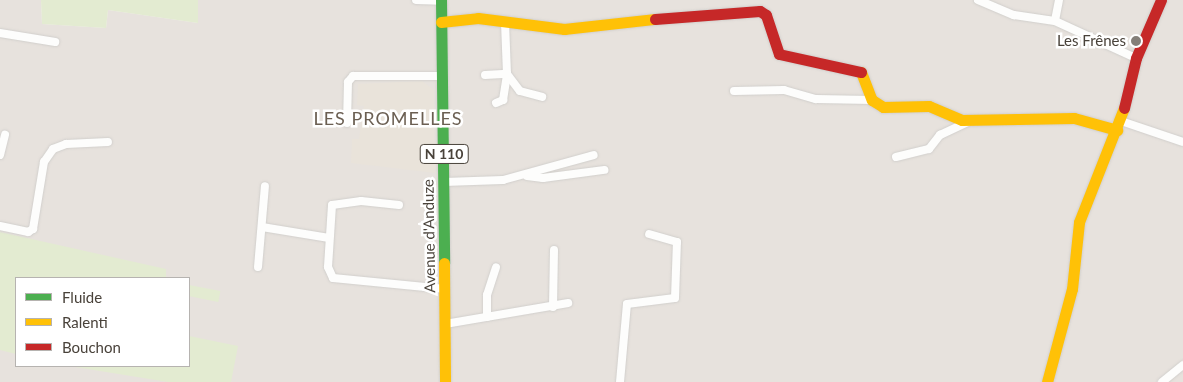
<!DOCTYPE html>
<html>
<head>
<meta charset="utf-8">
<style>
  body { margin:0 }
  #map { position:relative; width:1183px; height:382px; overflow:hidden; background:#f3f1ee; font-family:Lato,sans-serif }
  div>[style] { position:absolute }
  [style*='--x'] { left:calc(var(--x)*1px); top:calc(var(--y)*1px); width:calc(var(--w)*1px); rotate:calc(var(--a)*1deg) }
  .residential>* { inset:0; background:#e7e2dd }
  .education>* { inset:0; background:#e9e3da }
  .green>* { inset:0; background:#e3ebd1; transform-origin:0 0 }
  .roads { filter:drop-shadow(0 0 1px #d1cfcc) drop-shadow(0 0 1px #d1cfcc) }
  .street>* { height:8px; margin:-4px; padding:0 4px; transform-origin:4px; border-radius:4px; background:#fdfdfc }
  .fast>* { height:11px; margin:-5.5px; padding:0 5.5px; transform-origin:5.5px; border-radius:5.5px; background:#4caf50 }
  .slow>* { height:11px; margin:-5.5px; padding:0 5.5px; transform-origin:5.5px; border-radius:5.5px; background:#ffc107 }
  .jam>* { height:11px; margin:-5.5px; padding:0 5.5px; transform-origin:5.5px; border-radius:5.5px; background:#c62828 }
  .dots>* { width:14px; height:14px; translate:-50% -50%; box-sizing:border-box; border:2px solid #fff; border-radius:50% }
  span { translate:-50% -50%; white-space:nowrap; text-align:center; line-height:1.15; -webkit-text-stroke:5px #fff; paint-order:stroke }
  .shield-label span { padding:1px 4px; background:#fff; border:1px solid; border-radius:4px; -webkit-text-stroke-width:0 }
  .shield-label { font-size:14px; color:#49423a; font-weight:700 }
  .poi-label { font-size:15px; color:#49423a }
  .right { translate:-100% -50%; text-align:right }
  .street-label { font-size:15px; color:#49423a }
  .quarter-label { font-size:18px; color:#6b5f52; letter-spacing:1px }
  .legend { position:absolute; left:15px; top:277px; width:175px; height:90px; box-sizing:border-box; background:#fff; border:1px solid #b6b3b0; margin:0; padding:6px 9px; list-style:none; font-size:15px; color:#49423a }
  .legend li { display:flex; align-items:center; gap:10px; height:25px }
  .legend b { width:25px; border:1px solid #b6b3b0 }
</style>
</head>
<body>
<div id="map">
  <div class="residential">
    <div style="clip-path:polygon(evenodd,0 0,41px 0,42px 24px,106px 28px,108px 10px,198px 23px,198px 0,1183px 0,1183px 382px,0 382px,0 0,16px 278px,189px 278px,189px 366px,16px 366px,16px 278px)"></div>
  </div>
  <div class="education">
    <div style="clip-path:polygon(422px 81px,434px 90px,435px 173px,351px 163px,352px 139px,359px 139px,364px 106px,357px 105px,358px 84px)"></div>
  </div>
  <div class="green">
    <div style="clip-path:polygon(41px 0,198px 0,198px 23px,108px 10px,106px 28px,42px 24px)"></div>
    <div style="clip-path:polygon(0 232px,166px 269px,166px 278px,16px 278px,16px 354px,0 350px)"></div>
    <div style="left:189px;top:285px;width:32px;height:11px;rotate:11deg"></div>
    <div style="clip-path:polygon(189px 336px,238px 346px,231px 382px,168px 382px,69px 366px,189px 366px)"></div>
  </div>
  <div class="roads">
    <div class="street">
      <div style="--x:416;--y:0;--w:25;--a:2"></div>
      <div style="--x:978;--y:0;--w:39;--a:23"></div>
      <div style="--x:1014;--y:15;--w:41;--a:8.3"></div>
      <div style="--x:1059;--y:0;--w:21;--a:101"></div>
      <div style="--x:1055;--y:21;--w:89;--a:24.6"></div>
      <div style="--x:0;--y:33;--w:56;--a:9.3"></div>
      <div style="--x:485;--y:75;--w:22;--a:-3"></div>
      <div style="--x:507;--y:74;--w:21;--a:53"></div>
      <div style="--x:520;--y:91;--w:23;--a:15"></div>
      <div style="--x:734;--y:91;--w:50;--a:-1.1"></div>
      <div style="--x:784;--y:90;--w:33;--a:16"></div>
      <div style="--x:816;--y:99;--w:56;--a:1"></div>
      <div style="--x:496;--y:103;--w:8;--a:-23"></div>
      <div style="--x:503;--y:100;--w:26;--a:-81"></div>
      <div style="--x:507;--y:74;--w:52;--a:-92.2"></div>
      <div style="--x:1121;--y:121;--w:65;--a:18.7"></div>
      <div style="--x:347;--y:123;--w:41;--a:-88.6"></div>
      <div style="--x:348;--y:82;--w:8;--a:-50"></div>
      <div style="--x:353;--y:76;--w:90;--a:0"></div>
      <div style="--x:0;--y:155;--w:21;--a:-76"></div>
      <div style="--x:896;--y:157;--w:34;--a:-14"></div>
      <div style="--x:929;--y:149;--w:18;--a:-52"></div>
      <div style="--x:940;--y:135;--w:31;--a:-25"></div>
      <div style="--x:527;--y:176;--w:16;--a:7"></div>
      <div style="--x:543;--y:178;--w:62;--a:-7.5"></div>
      <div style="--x:444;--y:182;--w:59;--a:-1.9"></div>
      <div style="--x:503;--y:180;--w:94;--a:-15.4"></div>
      <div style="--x:399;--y:205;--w:38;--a:-174"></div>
      <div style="--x:361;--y:201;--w:29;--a:172"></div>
      <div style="--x:332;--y:205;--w:62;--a:93.7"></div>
      <div style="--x:328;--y:267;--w:12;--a:66"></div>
      <div style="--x:333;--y:278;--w:113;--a:5.6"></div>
      <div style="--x:0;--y:226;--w:29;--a:12"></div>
      <div style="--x:28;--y:232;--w:6;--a:-31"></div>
      <div style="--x:33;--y:229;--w:68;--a:-80.7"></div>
      <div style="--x:44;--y:162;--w:16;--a:-55"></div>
      <div style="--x:53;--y:149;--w:14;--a:-21"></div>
      <div style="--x:66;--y:144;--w:42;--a:-2.7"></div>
      <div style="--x:262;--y:227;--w:68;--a:9.3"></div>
      <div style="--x:258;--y:267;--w:81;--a:-85.1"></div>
      <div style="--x:553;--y:307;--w:57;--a:-89"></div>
      <div style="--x:487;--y:317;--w:22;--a:-90"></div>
      <div style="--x:487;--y:295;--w:29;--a:-72"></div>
      <div style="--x:445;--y:324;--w:125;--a:-9.7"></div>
      <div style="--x:620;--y:382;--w:78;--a:-84.9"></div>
      <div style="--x:627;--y:304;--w:48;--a:-7.1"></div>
      <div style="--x:675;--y:298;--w:56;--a:-88"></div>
      <div style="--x:677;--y:242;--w:29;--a:-164"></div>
      <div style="--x:1162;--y:382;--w:27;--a:-39"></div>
    </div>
    <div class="fast">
      <div style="--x:441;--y:0;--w:263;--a:89.3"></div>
    </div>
    <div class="slow">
      <div style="--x:441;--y:22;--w:37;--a:-6"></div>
      <div style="--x:478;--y:18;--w:87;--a:7.3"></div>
      <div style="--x:564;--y:29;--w:92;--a:-6.3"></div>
      <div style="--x:861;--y:72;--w:30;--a:69"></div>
      <div style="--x:872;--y:100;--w:13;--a:32"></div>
      <div style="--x:883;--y:107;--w:46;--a:-1.2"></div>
      <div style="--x:929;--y:106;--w:36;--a:23"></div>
      <div style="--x:962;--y:120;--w:112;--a:-1"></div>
      <div style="--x:1074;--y:118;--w:45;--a:15.6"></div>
      <div style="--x:444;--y:263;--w:119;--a:89.5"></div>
      <div style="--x:1047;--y:382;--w:96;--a:-75"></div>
      <div style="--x:1072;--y:289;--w:67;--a:-84"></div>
      <div style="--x:1079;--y:222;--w:123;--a:-68.5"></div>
    </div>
    <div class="jam">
      <div style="--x:655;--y:19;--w:105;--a:-4.4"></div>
      <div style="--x:760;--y:11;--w:7;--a:34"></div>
      <div style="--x:766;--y:15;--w:41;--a:71.6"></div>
      <div style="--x:779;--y:54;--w:84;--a:12.4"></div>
      <div style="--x:1124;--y:108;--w:51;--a:-76.5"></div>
      <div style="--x:1136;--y:58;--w:63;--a:-66.7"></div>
    </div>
  </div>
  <div class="dots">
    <div style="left:1136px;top:41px;background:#847f79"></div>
  </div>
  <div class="shield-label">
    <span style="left:444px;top:154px">N 110</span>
  </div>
  <div class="poi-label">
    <span class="right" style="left:1126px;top:41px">Les Frênes</span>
  </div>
  <div class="street-label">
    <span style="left:429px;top:236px;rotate:-91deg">Avenue d'Anduze</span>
  </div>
  <div class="quarter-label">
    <span style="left:388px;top:118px">LES PROMELLES</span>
  </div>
  <ul class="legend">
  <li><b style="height:6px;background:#4caf50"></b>Fluide</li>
  <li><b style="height:6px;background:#ffc107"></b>Ralenti</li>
  <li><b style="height:6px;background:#c62828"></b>Bouchon</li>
  </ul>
</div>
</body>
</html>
